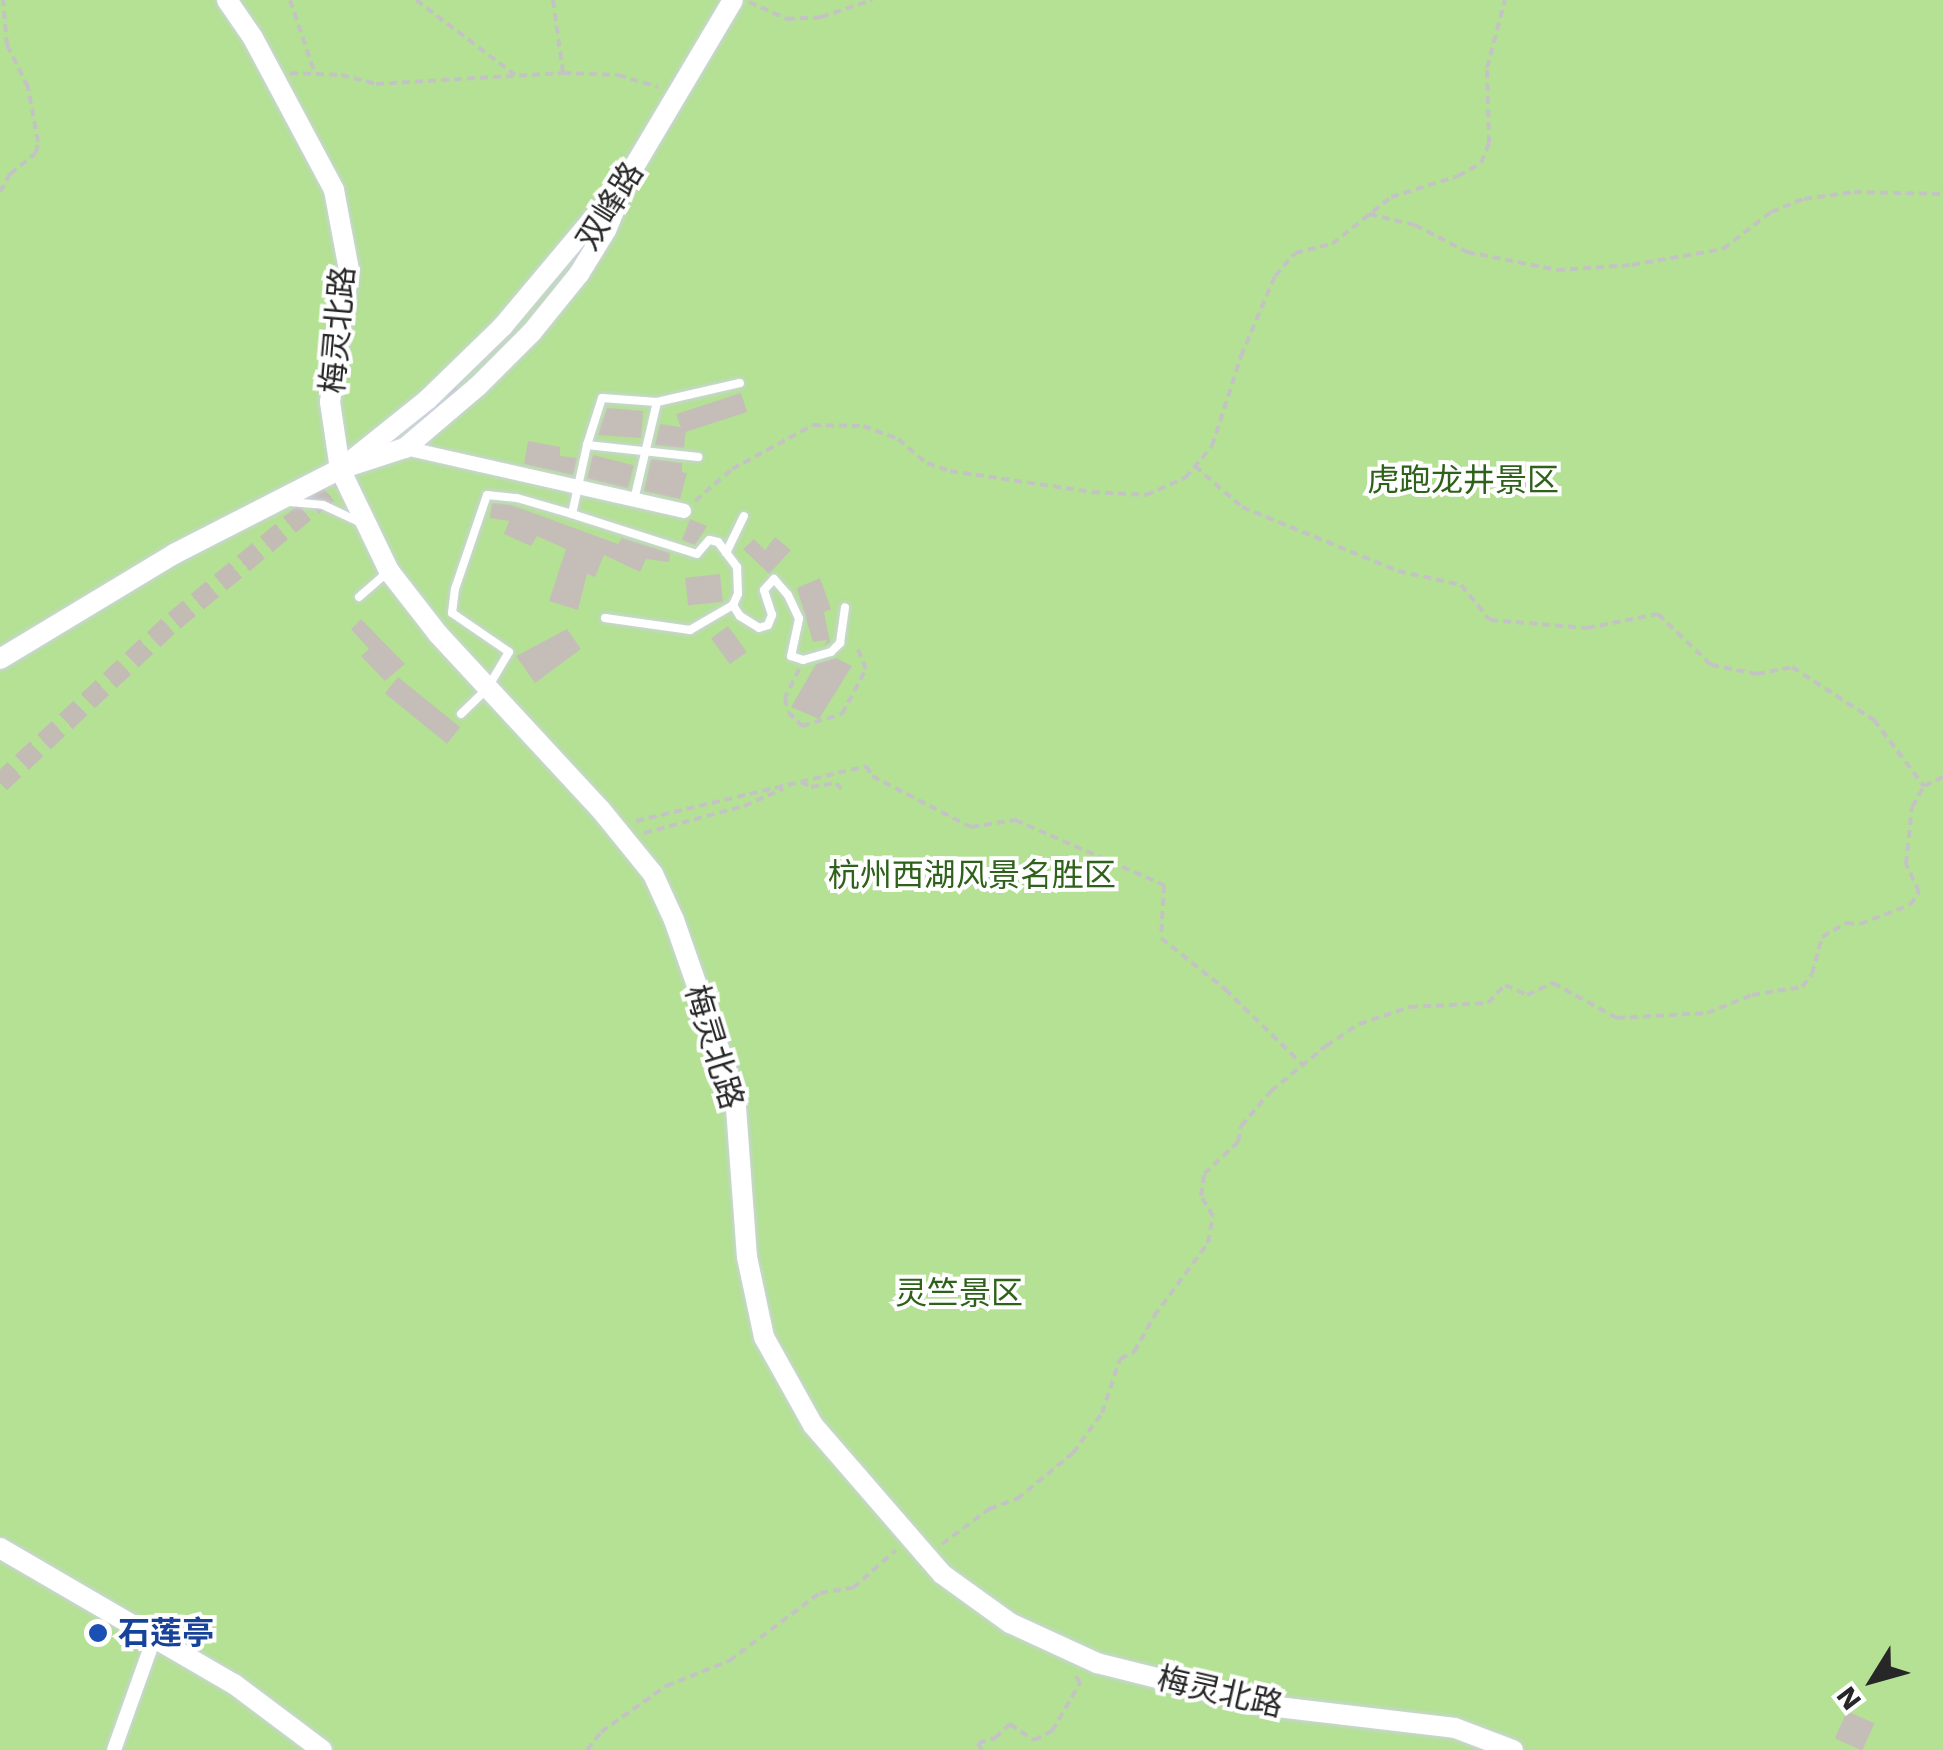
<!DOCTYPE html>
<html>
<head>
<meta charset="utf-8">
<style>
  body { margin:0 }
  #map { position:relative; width:1943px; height:1750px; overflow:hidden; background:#eae1d8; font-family:"Work Sans","Noto Sans SC",sans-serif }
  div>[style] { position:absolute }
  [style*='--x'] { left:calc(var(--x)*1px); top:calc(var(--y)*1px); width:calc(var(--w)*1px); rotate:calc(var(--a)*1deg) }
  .green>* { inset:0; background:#b4e194; transform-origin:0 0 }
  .building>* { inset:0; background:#c5beb8; transform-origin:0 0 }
  .secondary-tunnel>* { height:20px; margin-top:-10px; transform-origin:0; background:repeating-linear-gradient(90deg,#c3bcb5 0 20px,transparent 0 30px) }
  .path>* { height:4px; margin-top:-2px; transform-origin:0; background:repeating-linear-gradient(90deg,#c3c3c3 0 8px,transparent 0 13px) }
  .roads { filter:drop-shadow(0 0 2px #cdd2e0) drop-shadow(0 0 2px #cdd2e0) }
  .lane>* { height:8px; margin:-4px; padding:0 4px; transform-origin:4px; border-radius:4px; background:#fff }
  .street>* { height:14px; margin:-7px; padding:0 7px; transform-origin:7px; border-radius:7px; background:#fff }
  .secondary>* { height:20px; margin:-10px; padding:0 10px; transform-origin:10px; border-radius:10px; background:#fff }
  .dots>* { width:28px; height:28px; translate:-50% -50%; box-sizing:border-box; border:5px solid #fff; border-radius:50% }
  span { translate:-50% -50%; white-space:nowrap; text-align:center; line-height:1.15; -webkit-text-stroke:8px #fff; paint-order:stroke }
  .street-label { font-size:32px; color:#272727 }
  .park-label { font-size:32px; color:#2e6119 }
  .transit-label { font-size:32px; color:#164399; font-weight:700 }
  .left { translate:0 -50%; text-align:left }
  .north { position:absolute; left:1823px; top:1630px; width:100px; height:100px; -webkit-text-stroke:8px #fff; paint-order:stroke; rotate:233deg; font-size:28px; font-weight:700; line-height:40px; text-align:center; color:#272727 }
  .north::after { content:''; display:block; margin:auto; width:35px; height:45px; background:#272727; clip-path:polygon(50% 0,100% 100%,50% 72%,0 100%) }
</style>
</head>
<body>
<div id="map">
  <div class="green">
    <div style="left:0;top:0;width:1943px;height:1750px"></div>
  </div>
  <div class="building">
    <div style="left:741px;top:393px;width:20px;height:68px;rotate:72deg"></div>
    <div style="clip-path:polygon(607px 408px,643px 411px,641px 438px,598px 435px)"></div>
    <div style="clip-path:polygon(660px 424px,686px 428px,684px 448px,655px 445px)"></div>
    <div style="clip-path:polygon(528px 441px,560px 447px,560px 456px,577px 458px,573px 475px,524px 464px)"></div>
    <div style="left:593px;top:455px;width:42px;height:24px;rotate:14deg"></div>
    <div style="clip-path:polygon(651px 459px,682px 463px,682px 472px,687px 473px,680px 499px,644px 491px)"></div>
    <div style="clip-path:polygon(492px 503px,511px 505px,618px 544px,622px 538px,670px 553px,669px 562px,646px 559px,640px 572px,604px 555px,595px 577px,587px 574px,578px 610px,549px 601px,566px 549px,537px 536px,531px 546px,504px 534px,509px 521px,490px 518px)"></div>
    <div style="clip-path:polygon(690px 519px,707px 526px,695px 545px,682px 540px)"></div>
    <div style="clip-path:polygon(775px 537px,791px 550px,769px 574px,743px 549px,754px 539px,765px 550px)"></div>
    <div style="left:720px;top:574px;width:28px;height:35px;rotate:84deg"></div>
    <div style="clip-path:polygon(820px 578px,831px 609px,824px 612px,830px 642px,824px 646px,827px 640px,813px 642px,797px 588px)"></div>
    <div style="clip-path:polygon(361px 619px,405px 664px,385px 681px,361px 656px,369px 649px,351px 629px)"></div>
    <div style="left:728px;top:626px;width:32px;height:21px;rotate:54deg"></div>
    <div style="clip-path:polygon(567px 629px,581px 649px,535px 683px,516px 656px)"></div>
    <div style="clip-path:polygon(836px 658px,852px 666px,819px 719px,791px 707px,816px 664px)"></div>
    <div style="left:398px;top:677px;width:80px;height:21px;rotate:39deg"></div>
    <div style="left:1847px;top:1711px;width:30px;height:30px;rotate:24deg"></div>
  </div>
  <div class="secondary-tunnel">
    <div style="--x:423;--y:415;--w:43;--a:-39.3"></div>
    <div style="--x:0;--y:783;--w:238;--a:-43"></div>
    <div style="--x:174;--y:621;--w:239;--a:-39.7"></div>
  </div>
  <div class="path">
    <div style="--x:290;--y:0;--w:78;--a:71.3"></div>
    <div style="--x:416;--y:0;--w:124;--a:37.1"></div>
    <div style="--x:553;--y:0;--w:74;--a:82.2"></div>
    <div style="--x:563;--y:73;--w:55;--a:2.1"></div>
    <div style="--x:618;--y:75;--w:42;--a:16.7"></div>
    <div style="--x:749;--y:2;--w:42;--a:24.1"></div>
    <div style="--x:787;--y:19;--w:34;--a:-3"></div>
    <div style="--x:821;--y:17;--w:54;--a:-18.4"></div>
    <div style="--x:290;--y:73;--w:51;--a:2.2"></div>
    <div style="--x:341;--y:75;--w:36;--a:14"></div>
    <div style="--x:376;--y:84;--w:187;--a:-3.4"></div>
    <div style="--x:0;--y:192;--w:21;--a:-61"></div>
    <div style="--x:10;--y:174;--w:33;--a:-39"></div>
    <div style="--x:36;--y:153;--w:11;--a:-80"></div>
    <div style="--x:38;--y:142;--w:56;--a:-100.3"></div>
    <div style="--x:28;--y:87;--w:47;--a:-116.6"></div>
    <div style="--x:7;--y:45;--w:45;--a:-95.1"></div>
    <div style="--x:1369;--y:214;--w:47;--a:13.4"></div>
    <div style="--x:1415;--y:225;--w:59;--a:27.4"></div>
    <div style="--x:1467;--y:252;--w:92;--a:11.3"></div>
    <div style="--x:1557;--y:270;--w:75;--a:-3.8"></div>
    <div style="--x:1632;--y:265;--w:92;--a:-10"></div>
    <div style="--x:1723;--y:249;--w:61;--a:-37.6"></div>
    <div style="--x:1771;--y:212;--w:35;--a:-22"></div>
    <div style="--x:1804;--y:199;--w:50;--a:-8"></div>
    <div style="--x:1854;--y:192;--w:89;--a:1.3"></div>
    <div style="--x:1195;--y:466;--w:62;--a:41.1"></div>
    <div style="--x:1242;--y:507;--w:169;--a:22.3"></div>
    <div style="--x:1398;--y:571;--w:65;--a:12.5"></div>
    <div style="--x:1461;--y:585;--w:45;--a:50.4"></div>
    <div style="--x:1490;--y:620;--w:97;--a:4.7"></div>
    <div style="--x:1587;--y:628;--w:72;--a:-11.2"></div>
    <div style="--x:1658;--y:614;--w:74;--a:43.9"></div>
    <div style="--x:1711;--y:665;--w:47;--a:11.1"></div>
    <div style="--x:1757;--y:674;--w:36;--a:-11"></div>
    <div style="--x:1792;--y:667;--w:98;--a:32.9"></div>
    <div style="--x:1874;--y:720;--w:83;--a:52.9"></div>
    <div style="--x:695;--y:501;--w:49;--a:-40.9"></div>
    <div style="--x:732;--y:469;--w:92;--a:-28.5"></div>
    <div style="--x:813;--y:425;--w:50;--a:1.1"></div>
    <div style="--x:863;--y:426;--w:37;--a:20"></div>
    <div style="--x:898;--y:439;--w:38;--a:40"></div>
    <div style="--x:927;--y:463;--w:24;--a:19"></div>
    <div style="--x:950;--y:471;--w:144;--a:8.4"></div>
    <div style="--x:1092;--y:492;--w:54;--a:3.2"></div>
    <div style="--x:1146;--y:495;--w:43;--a:-23.6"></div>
    <div style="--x:1185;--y:478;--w:42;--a:-49.8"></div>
    <div style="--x:1212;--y:446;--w:95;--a:-72.1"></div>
    <div style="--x:1241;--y:356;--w:87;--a:-67"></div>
    <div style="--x:1275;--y:276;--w:30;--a:-49"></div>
    <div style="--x:1295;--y:253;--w:38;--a:-14"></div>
    <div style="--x:1332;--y:244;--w:75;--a:-38.5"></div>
    <div style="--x:1391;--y:197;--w:70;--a:-17.4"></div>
    <div style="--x:1458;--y:176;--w:26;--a:-29"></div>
    <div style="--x:1481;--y:163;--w:22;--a:-68"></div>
    <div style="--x:1489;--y:143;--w:75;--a:-91.5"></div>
    <div style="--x:1487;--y:68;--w:70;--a:-75.2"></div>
    <div style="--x:799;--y:669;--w:32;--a:116"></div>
    <div style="--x:785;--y:698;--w:14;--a:78"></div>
    <div style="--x:788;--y:712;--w:20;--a:45"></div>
    <div style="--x:802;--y:726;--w:42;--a:-16.7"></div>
    <div style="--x:842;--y:714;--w:51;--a:-61.9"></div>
    <div style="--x:866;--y:669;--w:24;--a:-112"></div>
    <div style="--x:801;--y:782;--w:11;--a:27"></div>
    <div style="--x:811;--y:787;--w:25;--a:-9"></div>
    <div style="--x:836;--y:783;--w:13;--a:48"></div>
    <div style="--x:636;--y:821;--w:236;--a:-13.4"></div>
    <div style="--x:866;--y:766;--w:12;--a:59"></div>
    <div style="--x:872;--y:776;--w:111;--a:27.3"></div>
    <div style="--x:971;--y:827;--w:45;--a:-9"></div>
    <div style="--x:1015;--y:820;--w:163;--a:23.6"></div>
    <div style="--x:1164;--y:885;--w:53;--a:93.2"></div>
    <div style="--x:1161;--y:938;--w:82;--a:38.6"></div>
    <div style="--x:1225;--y:989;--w:109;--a:44.3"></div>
    <div style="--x:644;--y:833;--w:104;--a:-15.1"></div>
    <div style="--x:744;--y:806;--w:43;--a:-23.6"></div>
    <div style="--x:942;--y:1544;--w:59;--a:-36.7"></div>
    <div style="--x:989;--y:1509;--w:30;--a:-20"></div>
    <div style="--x:1017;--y:1499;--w:72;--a:-39.4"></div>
    <div style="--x:1073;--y:1453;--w:49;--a:-54.1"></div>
    <div style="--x:1102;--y:1413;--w:57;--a:-71.6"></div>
    <div style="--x:1120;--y:1359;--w:16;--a:-27"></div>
    <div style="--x:1134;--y:1352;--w:41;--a:-60.9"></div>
    <div style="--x:1154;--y:1316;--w:91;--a:-53.5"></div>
    <div style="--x:1208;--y:1243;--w:27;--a:-80"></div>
    <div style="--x:1213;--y:1216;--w:23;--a:-121"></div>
    <div style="--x:1201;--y:1196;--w:22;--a:-82"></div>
    <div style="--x:1204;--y:1174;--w:47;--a:-43.3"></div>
    <div style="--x:1238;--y:1142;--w:16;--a:-79"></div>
    <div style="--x:1241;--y:1126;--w:46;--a:-49.4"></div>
    <div style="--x:1271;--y:1091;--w:71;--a:-39.3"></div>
    <div style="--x:1326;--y:1046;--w:40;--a:-34"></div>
    <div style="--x:1359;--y:1024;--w:54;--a:-18.4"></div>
    <div style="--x:1410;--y:1007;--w:78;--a:-2.9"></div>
    <div style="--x:1488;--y:1003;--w:25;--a:-47"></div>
    <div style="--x:1505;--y:985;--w:24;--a:24"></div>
    <div style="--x:1527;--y:995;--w:29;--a:-25"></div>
    <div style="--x:1553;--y:983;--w:73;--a:28.7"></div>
    <div style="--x:1617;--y:1018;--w:90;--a:-3.2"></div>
    <div style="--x:1707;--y:1013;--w:48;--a:-21.8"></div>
    <div style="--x:1752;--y:995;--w:51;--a:-9.1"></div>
    <div style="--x:1802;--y:987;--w:16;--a:-52"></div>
    <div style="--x:1812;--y:974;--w:38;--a:-75"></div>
    <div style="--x:1822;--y:937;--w:28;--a:-30"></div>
    <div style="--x:1846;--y:923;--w:14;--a:4"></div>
    <div style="--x:1860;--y:924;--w:53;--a:-20.8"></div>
    <div style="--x:1910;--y:905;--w:16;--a:-55"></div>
    <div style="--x:1919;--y:892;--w:31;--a:-115"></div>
    <div style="--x:1906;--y:864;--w:57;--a:-84"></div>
    <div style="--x:1912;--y:807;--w:24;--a:-60"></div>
    <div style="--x:1924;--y:786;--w:21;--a:-25"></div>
    <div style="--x:587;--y:1750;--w:23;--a:-52"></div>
    <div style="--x:601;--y:1732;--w:80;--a:-35.3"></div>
    <div style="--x:666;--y:1686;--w:68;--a:-21.6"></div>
    <div style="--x:729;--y:1661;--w:114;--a:-36.8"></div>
    <div style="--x:820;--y:1593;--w:33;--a:-9"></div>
    <div style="--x:853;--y:1588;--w:57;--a:-41.5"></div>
    <div style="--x:982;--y:1750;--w:8;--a:-120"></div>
    <div style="--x:978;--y:1743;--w:18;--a:-16"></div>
    <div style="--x:995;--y:1738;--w:21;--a:-43"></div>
    <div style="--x:1010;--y:1724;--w:29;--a:34"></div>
    <div style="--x:1034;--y:1740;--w:20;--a:-27"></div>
    <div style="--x:1052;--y:1731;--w:56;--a:-59.7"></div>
    <div style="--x:1080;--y:1683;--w:9;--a:-122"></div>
  </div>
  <div class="roads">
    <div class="lane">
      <div style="--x:657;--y:402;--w:85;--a:-12.9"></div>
      <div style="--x:587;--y:445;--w:49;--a:-72.3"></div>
      <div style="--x:602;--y:398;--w:55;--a:4.2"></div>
      <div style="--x:657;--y:402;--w:101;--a:103.2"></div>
      <div style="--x:290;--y:502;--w:33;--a:5"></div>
      <div style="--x:323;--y:505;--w:38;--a:25"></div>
      <div style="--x:726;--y:553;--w:41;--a:-64.1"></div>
      <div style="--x:359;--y:597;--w:40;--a:-41"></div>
      <div style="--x:733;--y:605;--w:13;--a:58"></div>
      <div style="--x:740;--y:616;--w:22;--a:32"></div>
      <div style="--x:759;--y:628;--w:9;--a:-18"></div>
      <div style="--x:768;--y:625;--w:11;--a:-68"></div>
      <div style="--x:772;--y:615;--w:26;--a:-108"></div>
      <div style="--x:764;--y:590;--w:15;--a:-48"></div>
      <div style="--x:774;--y:579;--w:21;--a:49"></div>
      <div style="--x:788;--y:595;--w:26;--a:65"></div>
      <div style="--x:799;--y:619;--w:38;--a:102"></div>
      <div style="--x:791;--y:656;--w:13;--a:18"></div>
      <div style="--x:803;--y:660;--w:29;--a:-16"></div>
      <div style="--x:831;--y:652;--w:13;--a:-45"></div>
      <div style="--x:840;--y:643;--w:36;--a:-82"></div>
      <div style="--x:605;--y:618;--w:86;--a:8"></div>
      <div style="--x:690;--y:630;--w:50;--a:-30.2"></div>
      <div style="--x:733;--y:605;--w:12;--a:-66"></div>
      <div style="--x:738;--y:594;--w:27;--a:-92"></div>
      <div style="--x:737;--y:567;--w:31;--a:-127"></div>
      <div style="--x:718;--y:542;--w:9;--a:-167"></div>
      <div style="--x:709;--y:540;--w:18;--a:131"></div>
      <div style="--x:697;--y:554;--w:131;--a:-162.3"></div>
      <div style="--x:572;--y:514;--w:71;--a:-77.7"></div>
      <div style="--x:587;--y:445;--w:112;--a:6.2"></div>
      <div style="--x:461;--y:714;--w:36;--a:-44"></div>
      <div style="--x:487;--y:689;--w:43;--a:-59.3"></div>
      <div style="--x:509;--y:652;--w:69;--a:-145.6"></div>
      <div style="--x:452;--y:613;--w:24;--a:-83"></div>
      <div style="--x:455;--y:589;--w:99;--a:-71.2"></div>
      <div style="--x:487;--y:495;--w:30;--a:6"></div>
      <div style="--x:517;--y:498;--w:57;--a:16.2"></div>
    </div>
    <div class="street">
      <div style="--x:405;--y:448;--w:286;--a:12.7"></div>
      <div style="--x:114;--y:1750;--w:119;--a:-70.3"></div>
    </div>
    <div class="secondary">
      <div style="--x:227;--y:0;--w:46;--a:55.6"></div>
      <div style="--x:253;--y:38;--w:172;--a:61.9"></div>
      <div style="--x:334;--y:190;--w:81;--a:79.4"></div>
      <div style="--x:349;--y:270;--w:133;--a:98.2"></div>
      <div style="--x:330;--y:402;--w:68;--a:81.5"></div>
      <div style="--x:340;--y:469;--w:113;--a:64.3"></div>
      <div style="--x:389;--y:571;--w:80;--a:52.1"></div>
      <div style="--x:438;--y:634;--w:240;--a:47.2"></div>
      <div style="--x:601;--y:810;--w:82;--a:50.9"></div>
      <div style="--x:653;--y:874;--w:51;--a:65.5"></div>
      <div style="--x:674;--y:920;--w:184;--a:70.7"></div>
      <div style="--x:735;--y:1094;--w:163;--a:85.8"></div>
      <div style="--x:747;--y:1257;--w:82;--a:78"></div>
      <div style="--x:764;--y:1337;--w:101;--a:60.9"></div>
      <div style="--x:813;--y:1425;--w:197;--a:49.1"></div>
      <div style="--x:942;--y:1574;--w:84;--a:35.8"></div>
      <div style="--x:1010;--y:1623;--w:96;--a:24.7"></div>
      <div style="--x:1097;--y:1663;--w:177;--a:14"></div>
      <div style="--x:1269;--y:1706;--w:187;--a:6.7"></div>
      <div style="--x:1455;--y:1728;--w:62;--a:20.8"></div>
      <div style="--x:622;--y:187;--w:217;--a:-59.3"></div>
      <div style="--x:342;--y:468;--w:110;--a:-38.7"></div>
      <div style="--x:428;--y:399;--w:105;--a:-44.2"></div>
      <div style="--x:503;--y:326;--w:171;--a:-50"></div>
      <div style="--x:0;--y:659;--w:203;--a:-31.1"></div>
      <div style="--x:174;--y:554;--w:186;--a:-27.1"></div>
      <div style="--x:340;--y:469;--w:68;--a:-17.9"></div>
      <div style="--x:405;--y:448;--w:94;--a:-40.3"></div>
      <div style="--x:477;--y:387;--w:78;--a:-45"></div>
      <div style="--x:532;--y:332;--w:75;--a:-51"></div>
      <div style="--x:579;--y:274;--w:52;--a:-58.5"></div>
      <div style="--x:606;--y:230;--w:56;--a:-67.1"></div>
      <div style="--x:0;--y:1548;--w:271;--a:30.2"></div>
      <div style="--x:234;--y:1684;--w:110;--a:36.9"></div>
    </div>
  </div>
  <div class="dots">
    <div style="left:98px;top:1633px;background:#1a4fb4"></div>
  </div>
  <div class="street-label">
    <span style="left:610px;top:206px;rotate:-58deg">双峰路</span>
    <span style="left:338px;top:330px;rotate:-85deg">梅灵北路</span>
    <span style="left:714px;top:1047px;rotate:73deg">梅灵北路</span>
    <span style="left:1220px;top:1692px;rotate:13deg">梅灵北路</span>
  </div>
  <div class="park-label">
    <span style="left:1463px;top:480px">虎跑龙井景区</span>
    <span style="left:972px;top:875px">杭州西湖风景名胜区</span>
    <span style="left:959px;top:1293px">灵竺景区</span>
  </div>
  <div class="transit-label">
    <span class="left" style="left:118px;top:1633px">石莲亭</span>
  </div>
  <div class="north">N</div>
</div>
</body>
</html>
